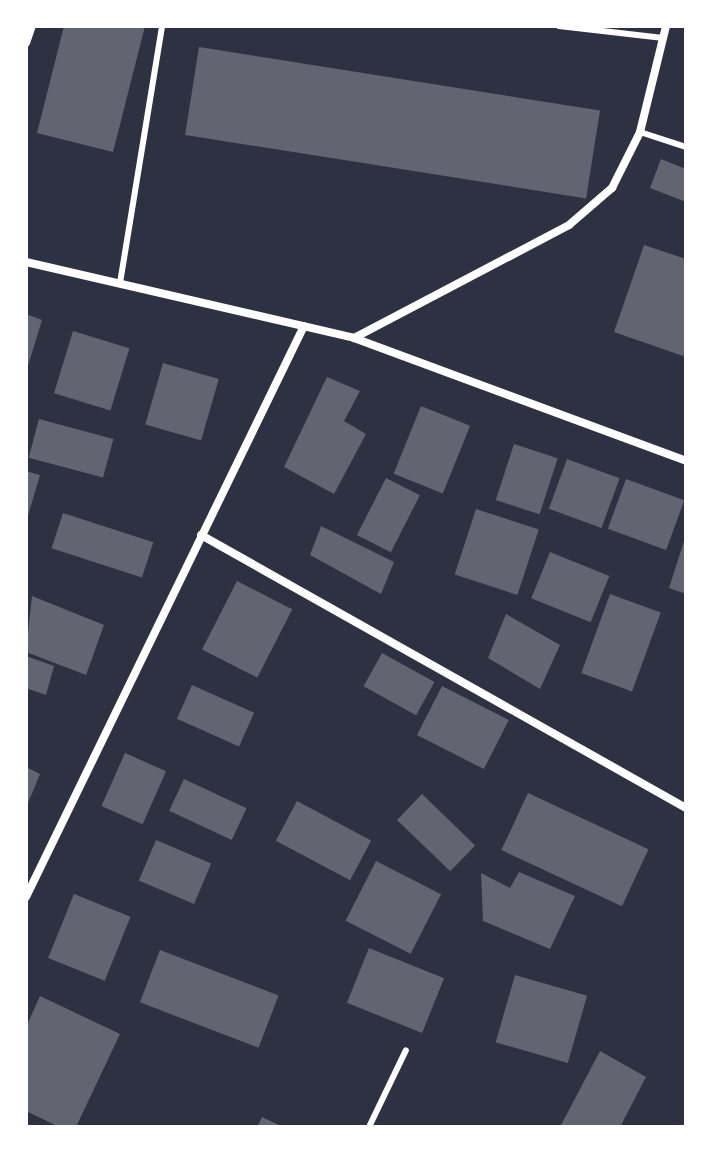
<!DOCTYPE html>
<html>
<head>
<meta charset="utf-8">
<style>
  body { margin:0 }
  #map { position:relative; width:712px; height:1153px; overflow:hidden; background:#2d3142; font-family:"DM Sans",sans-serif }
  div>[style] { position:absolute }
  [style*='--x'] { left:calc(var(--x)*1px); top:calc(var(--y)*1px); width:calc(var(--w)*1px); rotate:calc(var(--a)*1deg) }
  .building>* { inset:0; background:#626471; transform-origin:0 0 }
  .service>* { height:6px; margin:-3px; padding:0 3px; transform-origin:3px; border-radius:3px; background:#fff }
  .minor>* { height:8px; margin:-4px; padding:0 4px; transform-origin:4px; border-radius:4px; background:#fff }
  span { translate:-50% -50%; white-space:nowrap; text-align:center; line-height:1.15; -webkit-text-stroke:6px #fff; paint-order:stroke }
  .frame { position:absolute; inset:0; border:28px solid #fff; pointer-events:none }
</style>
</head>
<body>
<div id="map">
  <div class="building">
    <div style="clip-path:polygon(64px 26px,145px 26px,113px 152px,37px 133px)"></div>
    <div style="left:199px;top:47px;width:406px;height:89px;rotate:9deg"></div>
    <div style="clip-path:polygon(661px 159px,686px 169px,686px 202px,650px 188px)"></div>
    <div style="clip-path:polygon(644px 245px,686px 259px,686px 357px,614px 332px)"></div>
    <div style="clip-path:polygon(26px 314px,42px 320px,27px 369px,26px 369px)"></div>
    <div style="left:73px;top:331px;width:59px;height:65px;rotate:17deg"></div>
    <div style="left:163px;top:363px;width:58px;height:64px;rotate:16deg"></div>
    <div style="clip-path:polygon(327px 377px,360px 391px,344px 421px,366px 434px,334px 494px,284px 467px)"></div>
    <div style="left:421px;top:406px;width:53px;height:73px;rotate:22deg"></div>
    <div style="left:39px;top:419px;width:77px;height:40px;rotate:15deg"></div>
    <div style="left:514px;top:444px;width:46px;height:59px;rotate:18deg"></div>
    <div style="left:567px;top:459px;width:56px;height:53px;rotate:20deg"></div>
    <div style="clip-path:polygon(26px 471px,40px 475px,27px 519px,26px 519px)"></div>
    <div style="left:386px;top:478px;width:38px;height:64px;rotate:27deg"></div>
    <div style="left:626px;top:479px;width:62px;height:53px;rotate:20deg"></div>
    <div style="left:476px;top:509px;width:66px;height:69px;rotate:18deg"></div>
    <div style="left:63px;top:513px;width:95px;height:37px;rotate:18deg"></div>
    <div style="clip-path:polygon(321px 526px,394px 562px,381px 594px,310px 555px)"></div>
    <div style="clip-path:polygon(685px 538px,686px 538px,686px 594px,669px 588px)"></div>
    <div style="left:550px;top:552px;width:64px;height:50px;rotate:22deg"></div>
    <div style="left:237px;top:581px;width:62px;height:77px;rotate:27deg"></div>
    <div style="left:610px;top:594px;width:54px;height:84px;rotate:20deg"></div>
    <div style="clip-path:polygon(32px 596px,104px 625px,86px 675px,26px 652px)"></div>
    <div style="clip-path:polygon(506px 614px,560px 645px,540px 689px,488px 658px)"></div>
    <div style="left:382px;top:653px;width:60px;height:38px;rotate:29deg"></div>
    <div style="clip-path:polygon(26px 656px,54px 666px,46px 695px,26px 688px)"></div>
    <div style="left:192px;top:685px;width:68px;height:37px;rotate:24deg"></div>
    <div style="left:442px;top:686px;width:75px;height:55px;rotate:27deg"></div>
    <div style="left:125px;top:753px;width:45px;height:58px;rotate:24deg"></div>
    <div style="clip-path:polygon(26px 767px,40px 774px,26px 808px)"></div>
    <div style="left:184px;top:779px;width:69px;height:35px;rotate:25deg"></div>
    <div style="left:528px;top:793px;width:133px;height:63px;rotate:25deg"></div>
    <div style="left:422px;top:794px;width:74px;height:36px;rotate:44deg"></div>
    <div style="left:297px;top:801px;width:84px;height:45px;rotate:28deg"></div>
    <div style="left:156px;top:840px;width:60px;height:44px;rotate:23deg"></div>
    <div style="left:376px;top:861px;width:73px;height:67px;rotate:27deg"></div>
    <div style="clip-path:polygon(519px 872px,575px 896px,550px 949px,483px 921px,481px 873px,510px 888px)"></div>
    <div style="left:74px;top:894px;width:61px;height:69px;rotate:22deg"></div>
    <div style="left:369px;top:948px;width:81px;height:59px;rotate:22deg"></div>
    <div style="left:160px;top:950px;width:127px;height:56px;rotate:21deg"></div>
    <div style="left:515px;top:975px;width:75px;height:70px;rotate:16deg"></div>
    <div style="clip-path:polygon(40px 996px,120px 1034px,76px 1127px,59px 1127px,26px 1111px,26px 1027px)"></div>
    <div style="clip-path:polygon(600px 1051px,646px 1077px,620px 1127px,560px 1127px)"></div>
    <div style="clip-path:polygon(262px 1117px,283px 1127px,257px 1127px)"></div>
  </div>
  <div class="service">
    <div style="--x:559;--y:26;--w:105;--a:6.6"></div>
    <div style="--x:640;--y:132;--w:48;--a:18.1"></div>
    <div style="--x:120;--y:283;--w:260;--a:-80.7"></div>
    <div style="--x:369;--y:1127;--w:85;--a:-64.3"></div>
  </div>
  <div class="minor">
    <div style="--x:26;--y:43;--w:18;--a:-71"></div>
    <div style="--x:26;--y:262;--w:337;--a:13"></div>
    <div style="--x:354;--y:338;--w:354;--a:20.3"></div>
    <div style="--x:354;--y:338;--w:243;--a:-27.7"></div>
    <div style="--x:569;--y:225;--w:57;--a:-40.7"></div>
    <div style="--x:612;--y:188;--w:63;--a:-63.4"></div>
    <div style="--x:640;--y:132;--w:109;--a:-76.2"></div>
    <div style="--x:201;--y:535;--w:557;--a:29.37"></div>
    <div style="--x:26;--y:897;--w:635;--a:-64.04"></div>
  </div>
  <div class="frame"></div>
</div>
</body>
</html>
